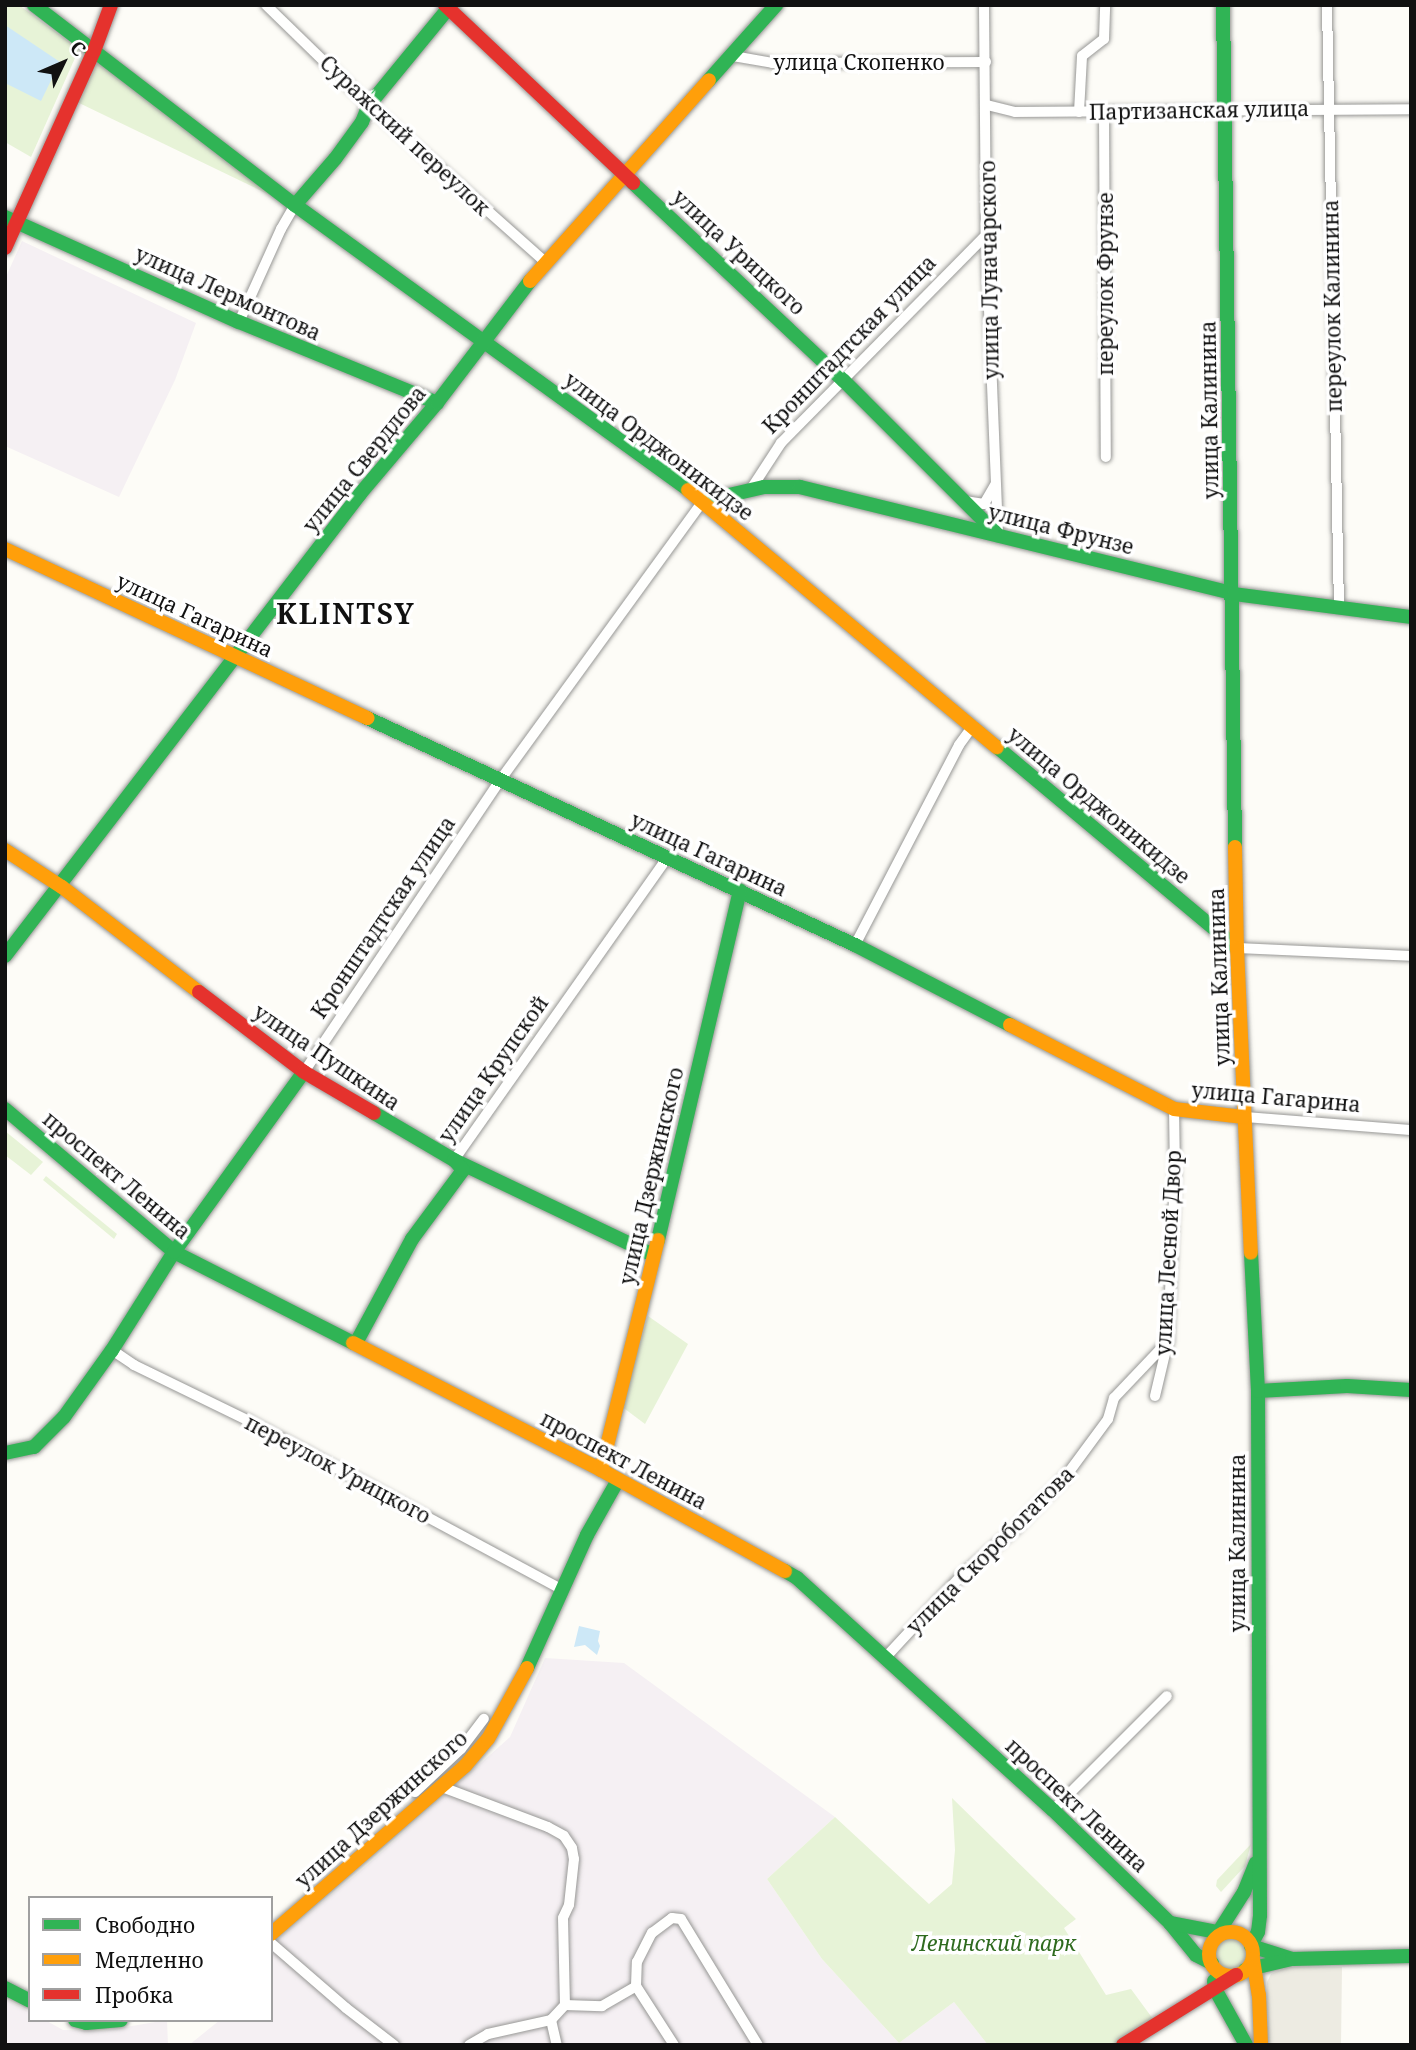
<!DOCTYPE html>
<html>
<head>
<meta charset="utf-8">
<style>
  body { margin:0 }
  #map { position:relative; width:1416px; height:2050px; overflow:hidden; background:#fdfcf7; font-family:"Noto Serif",serif }
  div>[style] { position:absolute }
  [style*='--x'] { left:calc(var(--x)*1px); top:calc(var(--y)*1px); width:calc(var(--w)*1px); rotate:calc(var(--a)*1deg) }
  .industrial>* { inset:0; background:#f5f0f3 }
  .green>* { inset:0; background:#e7f3d7 }
  .round { border-radius:50% }
  .plaza>* { inset:0; background:#edebe2 }
  .water>* { inset:0; background:#cde8f7 }
  .roads { filter:drop-shadow(0 0 2px #979795) drop-shadow(0 0 2px #979795) }
  .street>* { height:10px; margin:-5px; padding:0 5px; transform-origin:5px; border-radius:5px; background:#fffffe }
  .fast>* { height:14px; margin:-7px; padding:0 7px; transform-origin:7px; border-radius:7px; background:#30b455 }
  .slow>* { height:14px; margin:-7px; padding:0 7px; transform-origin:7px; border-radius:7px; background:#ff9f0a }
  .slow>.ring { margin:-7px; padding:0; box-sizing:content-box; background:none; border:14px solid #ff9f0a; border-radius:50% }
  .jam>* { height:14px; margin:-7px; padding:0 7px; transform-origin:7px; border-radius:7px; background:#e5322d }
  span { translate:-50% -50%; white-space:nowrap; text-align:center; line-height:1.15; -webkit-text-stroke:7px #fff; paint-order:stroke }
  .street-label { font-size:21px; color:#111 }
  .park-label { font-size:21px; color:#2f6b1f; font-style:italic }
  .district-label { font-size:28px; color:#111; font-weight:700; letter-spacing:2px }
  .frame { position:absolute; inset:0; border:7px solid #111; pointer-events:none }
  .legend { position:absolute; left:28px; top:1896px; width:245px; height:126px; box-sizing:border-box; background:#fff; border:2px solid #a0a0a0; margin:0; padding:9px 12px; list-style:none; font-size:21px; color:#111 }
  .legend li { display:flex; align-items:center; gap:14px; height:35px }
  .legend b { width:35px; border:2px solid #a0a0a0 }
  .north { position:absolute; left:28px; top:28px; width:70px; height:70px; -webkit-text-stroke:5px #fff; paint-order:stroke; rotate:46deg; font-size:19px; font-weight:700; line-height:28px; text-align:center; color:#111 }
  .north::after { content:''; display:block; margin:auto; width:24px; height:32px; background:#111; clip-path:polygon(50% 0,100% 100%,50% 72%,0 100%) }
</style>
</head>
<body>
<div id="map">
  <div class="industrial">
    <div style="clip-path:polygon(22px 241px,196px 323px,175px 380px,119px 497px,5px 446px,5px 279px)"></div>
    <div style="clip-path:polygon(545px 1658px,624px 1663px,835px 1817px,767px 1879px,822px 1959px,899px 2043px,954px 2002px,988px 2045px,189px 2045px,220px 2020px,271px 2020px,271px 1945px,366px 1866px,510px 1737px)"></div>
    <div style="clip-path:polygon(5px 1999px,30px 2012px,30px 2020px,45px 2020px,63px 2030px,103px 2031px,167px 2020px,168px 2045px,5px 2045px)"></div>
  </div>
  <div class="green">
    <div style="clip-path:polygon(5px 5px,19px 5px,79px 49px,31px 157px,5px 142px)"></div>
    <div style="clip-path:polygon(96px 61px,276px 198px,77px 102px)"></div>
    <div style="clip-path:polygon(5px 1131px,43px 1162px,31px 1175px,5px 1155px)"></div>
    <div style="clip-path:polygon(46px 1176px,117px 1234px,114px 1239px,43px 1180px)"></div>
    <div style="clip-path:polygon(648px 1316px,688px 1344px,645px 1424px,621px 1406px)"></div>
    <div style="clip-path:polygon(952px 1798px,1076px 1919px,1064px 1928px,1106px 1995px,1131px 1989px,1153px 2019px,1112px 2045px,988px 2045px,954px 2002px,899px 2043px,822px 1959px,767px 1879px,835px 1817px,929px 1904px,952px 1884px,955px 1850px)"></div>
    <div style="clip-path:polygon(1251px 1844px,1245px 1866px,1221px 1892px,1216px 1886px,1217px 1880px)"></div>
    <div class="round" style="left:1214px;top:1936px;width:34px;height:34px"></div>
  </div>
  <div class="plaza">
    <div style="clip-path:polygon(1288px 1967px,1342px 1967px,1341px 2045px,1268px 2045px,1267px 1982px,1271px 1974px)"></div>
  </div>
  <div class="water">
    <div style="clip-path:polygon(5px 25px,60px 62px,41px 101px,5px 83px)"></div>
    <div style="clip-path:polygon(579px 1626px,600px 1631px,598px 1641px,600px 1646px,597px 1655px,585px 1645px,574px 1647px)"></div>
  </div>
  <div class="roads">
    <div class="street">
      <div style="--x:266;--y:5;--w:144;--a:44.2"></div>
      <div style="--x:369;--y:105;--w:236;--a:41.7"></div>
      <div style="--x:984;--y:5;--w:230;--a:89.5"></div>
      <div style="--x:986;--y:235;--w:300;--a:87.7"></div>
      <div style="--x:1327;--y:5;--w:603;--a:88.86"></div>
      <div style="--x:733;--y:56;--w:40;--a:10"></div>
      <div style="--x:772;--y:63;--w:214;--a:-0.3"></div>
      <div style="--x:987;--y:105;--w:29;--a:14"></div>
      <div style="--x:1015;--y:112;--w:396;--a:-0.4"></div>
      <div style="--x:1079;--y:112;--w:56;--a:-86.9"></div>
      <div style="--x:1082;--y:56;--w:28;--a:-38"></div>
      <div style="--x:1104;--y:39;--w:34;--a:-88"></div>
      <div style="--x:1104;--y:112;--w:345;--a:89.7"></div>
      <div style="--x:239;--y:322;--w:102;--a:-65.7"></div>
      <div style="--x:281;--y:229;--w:28;--a:-60"></div>
      <div style="--x:751;--y:489;--w:55;--a:-56.9"></div>
      <div style="--x:781;--y:443;--w:292;--a:-45.4"></div>
      <div style="--x:965;--y:501;--w:19;--a:9"></div>
      <div style="--x:984;--y:504;--w:22;--a:-60"></div>
      <div style="--x:855;--y:945;--w:225;--a:-62.5"></div>
      <div style="--x:959;--y:745;--w:24;--a:-54"></div>
      <div style="--x:1237;--y:948;--w:174;--a:2.6"></div>
      <div style="--x:304;--y:1072;--w:353;--a:-56.1"></div>
      <div style="--x:501;--y:779;--w:344;--a:-54"></div>
      <div style="--x:1244;--y:1117;--w:168;--a:4.5"></div>
      <div style="--x:454;--y:1160;--w:370;--a:-54.8"></div>
      <div style="--x:112;--y:1350;--w:27;--a:34"></div>
      <div style="--x:134;--y:1365;--w:128;--a:26"></div>
      <div style="--x:249;--y:1421;--w:357;--a:28.3"></div>
      <div style="--x:1155;--y:1396;--w:57;--a:-76.7"></div>
      <div style="--x:1168;--y:1341;--w:169;--a:-87.6"></div>
      <div style="--x:1175;--y:1172;--w:63;--a:-90.9"></div>
      <div style="--x:885;--y:1658;--w:112;--a:-47.2"></div>
      <div style="--x:961;--y:1576;--w:73;--a:-41.1"></div>
      <div style="--x:1016;--y:1528;--w:72;--a:-46.1"></div>
      <div style="--x:1066;--y:1476;--w:71;--a:-53.6"></div>
      <div style="--x:1108;--y:1419;--w:22;--a:-74"></div>
      <div style="--x:1114;--y:1398;--w:79;--a:-46.5"></div>
      <div style="--x:442;--y:1787;--w:113;--a:20.7"></div>
      <div style="--x:548;--y:1827;--w:18;--a:29"></div>
      <div style="--x:564;--y:1836;--w:14;--a:56"></div>
      <div style="--x:572;--y:1848;--w:11;--a:80"></div>
      <div style="--x:574;--y:1859;--w:46;--a:96.2"></div>
      <div style="--x:569;--y:1905;--w:14;--a:115"></div>
      <div style="--x:563;--y:1918;--w:87;--a:88.7"></div>
      <div style="--x:415;--y:1792;--w:63;--a:-43.1"></div>
      <div style="--x:461;--y:1749;--w:38;--a:-53"></div>
      <div style="--x:1053;--y:1810;--w:161;--a:-45"></div>
      <div style="--x:271;--y:1943;--w:99;--a:40.9"></div>
      <div style="--x:346;--y:2008;--w:61;--a:37.6"></div>
      <div style="--x:636;--y:1986;--w:24;--a:-88"></div>
      <div style="--x:637;--y:1962;--w:33;--a:-63"></div>
      <div style="--x:652;--y:1933;--w:25;--a:-37"></div>
      <div style="--x:672;--y:1918;--w:9;--a:6"></div>
      <div style="--x:681;--y:1919;--w:148;--a:58.6"></div>
      <div style="--x:551;--y:2020;--w:26;--a:77"></div>
      <div style="--x:469;--y:2045;--w:22;--a:-30"></div>
      <div style="--x:488;--y:2034;--w:65;--a:-12.5"></div>
      <div style="--x:551;--y:2020;--w:21;--a:-47"></div>
      <div style="--x:565;--y:2005;--w:37;--a:2"></div>
      <div style="--x:602;--y:2006;--w:39;--a:-30"></div>
      <div style="--x:636;--y:1986;--w:70;--a:57.2"></div>
    </div>
    <div class="fast">
      <div style="--x:34;--y:5;--w:329;--a:37.5"></div>
      <div style="--x:295;--y:205;--w:485;--a:35.9"></div>
      <div style="--x:1223;--y:5;--w:842;--a:89.18"></div>
      <div style="--x:709;--y:80;--w:101;--a:-48.2"></div>
      <div style="--x:633;--y:183;--w:289;--a:43.2"></div>
      <div style="--x:844;--y:381;--w:218;--a:45"></div>
      <div style="--x:295;--y:205;--w:61;--a:-49"></div>
      <div style="--x:335;--y:159;--w:46;--a:-53.9"></div>
      <div style="--x:362;--y:122;--w:18;--a:-68"></div>
      <div style="--x:369;--y:105;--w:129;--a:-50.6"></div>
      <div style="--x:5;--y:217;--w:256;--a:24.2"></div>
      <div style="--x:239;--y:322;--w:214;--a:22.2"></div>
      <div style="--x:703;--y:501;--w:63;--a:-12.9"></div>
      <div style="--x:764;--y:487;--w:36;--a:0"></div>
      <div style="--x:800;--y:487;--w:447;--a:13.8"></div>
      <div style="--x:1234;--y:594;--w:178;--a:7.4"></div>
      <div style="--x:367;--y:718;--w:538;--a:24.95"></div>
      <div style="--x:855;--y:945;--w:174;--a:27.3"></div>
      <div style="--x:997;--y:747;--w:313;--a:39.9"></div>
      <div style="--x:5;--y:956;--w:583;--a:-52.46"></div>
      <div style="--x:360;--y:494;--w:119;--a:-49.8"></div>
      <div style="--x:437;--y:403;--w:153;--a:-52.7"></div>
      <div style="--x:5;--y:1109;--w:221;--a:40.2"></div>
      <div style="--x:174;--y:1252;--w:201;--a:26.9"></div>
      <div style="--x:374;--y:1113;--w:93;--a:30.4"></div>
      <div style="--x:454;--y:1160;--w:221;--a:25.5"></div>
      <div style="--x:658;--y:1240;--w:359;--a:-76.8"></div>
      <div style="--x:356;--y:1343;--w:118;--a:-61.7"></div>
      <div style="--x:412;--y:1239;--w:86;--a:-53.5"></div>
      <div style="--x:463;--y:1170;--w:11;--a:-131"></div>
      <div style="--x:1258;--y:1391;--w:89;--a:-3.2"></div>
      <div style="--x:1347;--y:1386;--w:64;--a:3.6"></div>
      <div style="--x:5;--y:1453;--w:30;--a:-12"></div>
      <div style="--x:34;--y:1447;--w:42;--a:-45"></div>
      <div style="--x:64;--y:1417;--w:82;--a:-54.4"></div>
      <div style="--x:112;--y:1350;--w:116;--a:-57.7"></div>
      <div style="--x:174;--y:1252;--w:222;--a:-54.2"></div>
      <div style="--x:785;--y:1571;--w:14;--a:30"></div>
      <div style="--x:797;--y:1578;--w:345;--a:42.2"></div>
      <div style="--x:1053;--y:1810;--w:163;--a:44"></div>
      <div style="--x:1170;--y:1923;--w:41;--a:50.9"></div>
      <div style="--x:1196;--y:1955;--w:18;--a:27"></div>
      <div style="--x:527;--y:1668;--w:146;--a:-65.7"></div>
      <div style="--x:587;--y:1535;--w:63;--a:-60.6"></div>
      <div style="--x:1170;--y:1923;--w:54;--a:10.7"></div>
      <div style="--x:1214;--y:1939;--w:56;--a:-57.4"></div>
      <div style="--x:1244;--y:1892;--w:31;--a:-68"></div>
      <div style="--x:1251;--y:1945;--w:15;--a:-62"></div>
      <div style="--x:1258;--y:1932;--w:17;--a:-83"></div>
      <div style="--x:1260;--y:1915;--w:524;--a:-90.22"></div>
      <div style="--x:1258;--y:1391;--w:138;--a:-92.9"></div>
      <div style="--x:1251;--y:1946;--w:43;--a:17.6"></div>
      <div style="--x:1245;--y:1970;--w:48;--a:-13.2"></div>
      <div style="--x:1292;--y:1959;--w:119;--a:-1.4"></div>
      <div style="--x:1214;--y:1981;--w:8;--a:83"></div>
      <div style="--x:1215;--y:1989;--w:64;--a:61"></div>
      <div style="--x:5;--y:1988;--w:28;--a:27"></div>
      <div style="--x:75;--y:2020;--w:11;--a:15"></div>
      <div style="--x:86;--y:2023;--w:35;--a:-5"></div>
    </div>
    <div class="slow">
      <div style="--x:530;--y:281;--w:269;--a:-48.3"></div>
      <div style="--x:688;--y:490;--w:402;--a:39.8"></div>
      <div style="--x:5;--y:549;--w:400;--a:25"></div>
      <div style="--x:1235;--y:847;--w:101;--a:88.9"></div>
      <div style="--x:1237;--y:948;--w:305;--a:87.4"></div>
      <div style="--x:5;--y:850;--w:68;--a:33"></div>
      <div style="--x:62;--y:887;--w:173;--a:37.5"></div>
      <div style="--x:1010;--y:1025;--w:184;--a:27.1"></div>
      <div style="--x:1174;--y:1109;--w:70;--a:6.5"></div>
      <div style="--x:353;--y:1343;--w:279;--a:27.1"></div>
      <div style="--x:601;--y:1470;--w:210;--a:28.8"></div>
      <div style="--x:601;--y:1470;--w:237;--a:-76.1"></div>
      <div class="ring" style="left:1209px;top:1932px;width:30px;height:30px"></div>
      <div style="--x:271;--y:1934;--w:257;--a:-40.9"></div>
      <div style="--x:465;--y:1766;--w:35;--a:-50"></div>
      <div style="--x:488;--y:1739;--w:81;--a:-61.2"></div>
      <div style="--x:1253;--y:1959;--w:36;--a:81"></div>
      <div style="--x:1259;--y:1995;--w:50;--a:87.7"></div>
    </div>
    <div class="jam">
      <div style="--x:445;--y:5;--w:259;--a:43.4"></div>
      <div style="--x:5;--y:248;--w:216;--a:-65.7"></div>
      <div style="--x:94;--y:51;--w:49;--a:-69.7"></div>
      <div style="--x:199;--y:992;--w:132;--a:37.3"></div>
      <div style="--x:304;--y:1072;--w:81;--a:30.4"></div>
      <div style="--x:1123;--y:2045;--w:133;--a:-31.8"></div>
    </div>
  </div>
  <div class="street-label">
    <span style="left:859px;top:62px">улица Скопенко</span>
    <span style="left:1199px;top:110px;rotate:-1deg">Партизанская улица</span>
    <span style="left:405px;top:135px;rotate:43deg">Суражский переулок</span>
    <span style="left:739px;top:252px;rotate:43deg">улица Урицкого</span>
    <span style="left:989px;top:270px;rotate:-91deg">улица Луначарского</span>
    <span style="left:1105px;top:284px;rotate:-90deg">переулок Фрунзе</span>
    <span style="left:228px;top:293px;rotate:24deg">улица Лермонтова</span>
    <span style="left:1332px;top:306px;rotate:-91deg">переулок Калинина</span>
    <span style="left:849px;top:344px;rotate:-46deg">Кронштадтская улица</span>
    <span style="left:1209px;top:410px;rotate:-91deg">улица Калинина</span>
    <span style="left:659px;top:446px;rotate:37deg">улица Орджоникидзе</span>
    <span style="left:364px;top:459px;rotate:-51deg">улица Свердлова</span>
    <span style="left:1061px;top:529px;rotate:14deg">улица Фрунзе</span>
    <span style="left:195px;top:615px;rotate:25deg">улица Гагарина</span>
    <span style="left:1099px;top:805px;rotate:40deg">улица Орджоникидзе</span>
    <span style="left:709px;top:854px;rotate:25deg">улица Гагарина</span>
    <span style="left:383px;top:917px;rotate:-56deg">Кронштадтская улица</span>
    <span style="left:1219px;top:977px;rotate:-92deg">улица Калинина</span>
    <span style="left:327px;top:1057px;rotate:34deg">улица Пушкина</span>
    <span style="left:493px;top:1069px;rotate:-55deg">улица Крупской</span>
    <span style="left:1276px;top:1097px;rotate:5deg">улица Гагарина</span>
    <span style="left:117px;top:1175px;rotate:40deg">проспект Ленина</span>
    <span style="left:651px;top:1176px;rotate:-77deg">улица Дзержинского</span>
    <span style="left:1168px;top:1253px;rotate:-87deg">улица Лесной Двор</span>
    <span style="left:624px;top:1460px;rotate:28deg">проспект Ленина</span>
    <span style="left:338px;top:1469px;rotate:28deg">переулок Урицкого</span>
    <span style="left:1237px;top:1543px;rotate:-90deg">улица Калинина</span>
    <span style="left:990px;top:1550px;rotate:-45deg">улица Скоробогатова</span>
    <span style="left:1077px;top:1805px;rotate:43deg">проспект Ленина</span>
    <span style="left:381px;top:1809px;rotate:-42deg">улица Дзержинского</span>
  </div>
  <div class="park-label">
    <span style="left:994px;top:1943px">Ленинский парк</span>
  </div>
  <div class="district-label">
    <span style="left:346px;top:613px">KLINTSY</span>
  </div>
  <div class="frame"></div>
  <ul class="legend">
  <li><b style="height:9px;background:#30b455"></b>Свободно</li>
  <li><b style="height:9px;background:#ff9f0a"></b>Медленно</li>
  <li><b style="height:9px;background:#e5322d"></b>Пробка</li>
  </ul>
  <div class="north">С</div>
</div>
</body>
</html>
